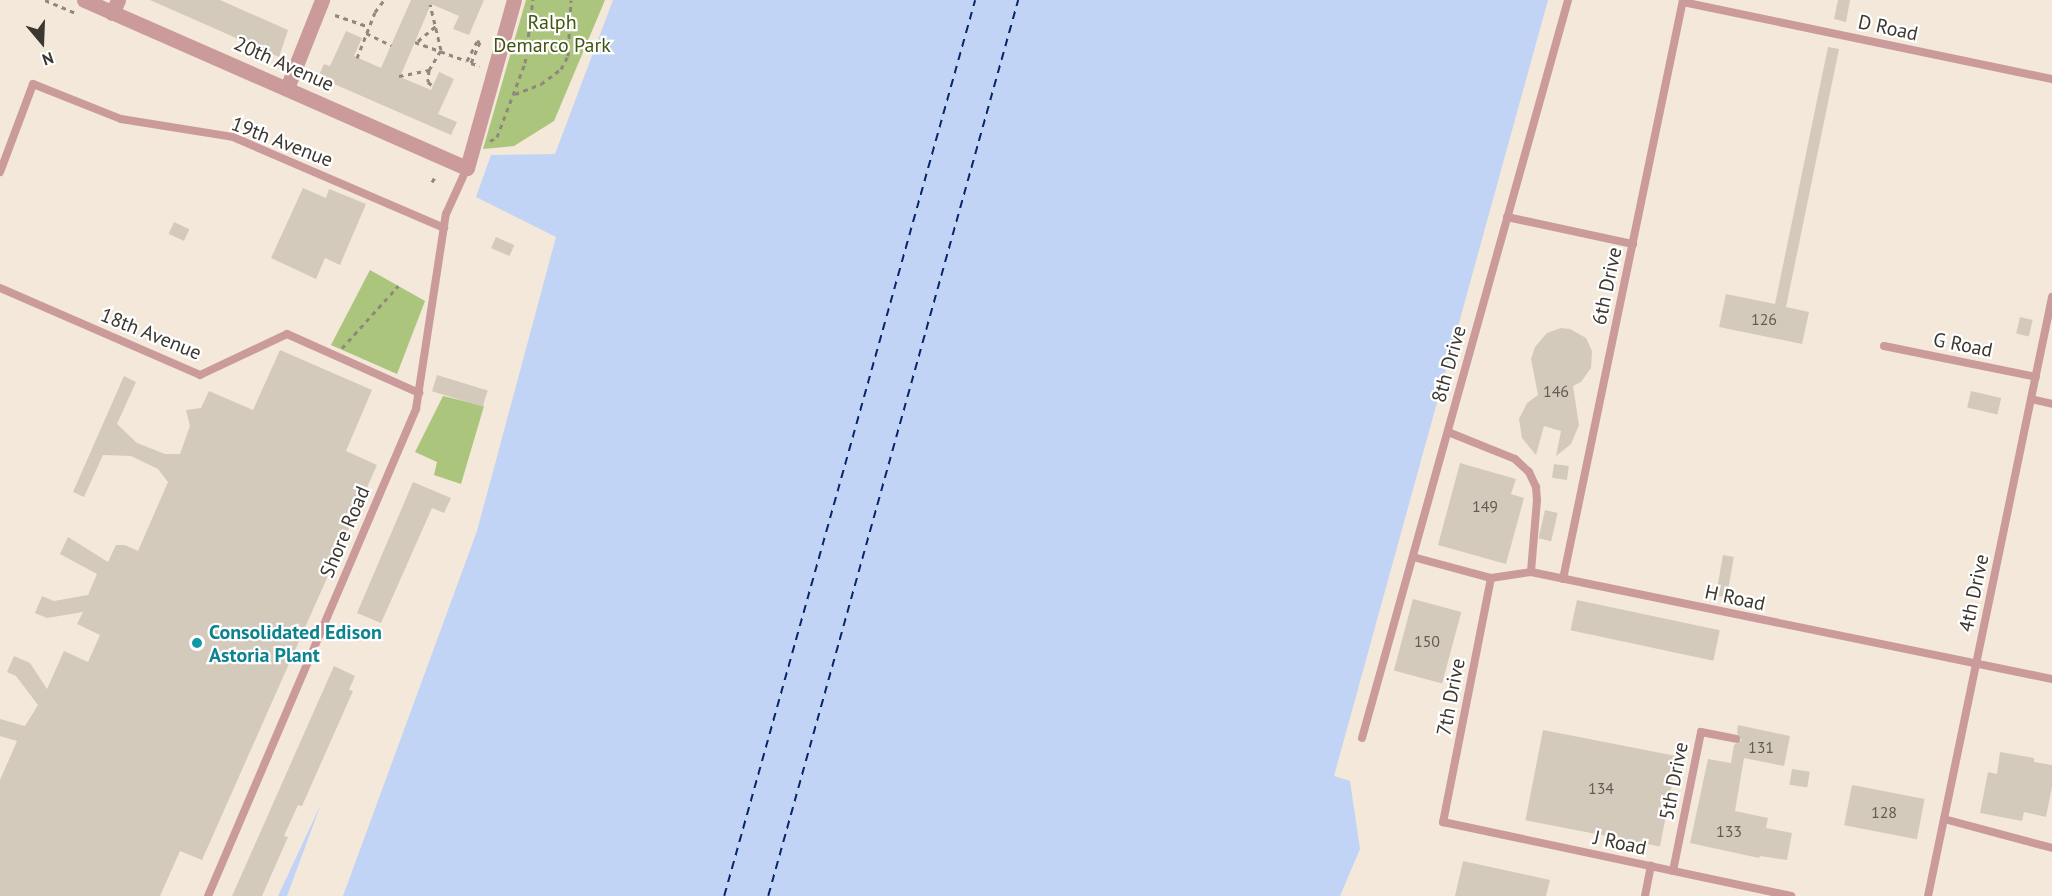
<!DOCTYPE html>
<html>
<head>
<meta charset="utf-8">
<style>
  body { margin:0 }
  #map { position:relative; width:2052px; height:896px; overflow:hidden; background:#f3e8d9; font-family:"PT Sans",sans-serif }
  div>[style] { position:absolute }
  [style*='--x'] { left:calc(var(--x)*1px); top:calc(var(--y)*1px); width:calc(var(--w)*1px); rotate:calc(var(--a)*1deg) }
  .green>* { inset:0; background:#abc57c }
  .water>* { inset:0; background:#c1d4f5 }
  .ferry>* { height:1.5px; margin-top:-0.75px; transform-origin:0; background:repeating-linear-gradient(90deg,#05266a 0 8px,transparent 0 14px) }
  .building>* { inset:0; background:#d4cabc; transform-origin:0 0 }
  .path>* { height:3px; margin-top:-1.5px; transform-origin:0; background:repeating-linear-gradient(90deg,#8f887e 0 4.5px,transparent 0 9px) }
  .service>* { height:8px; margin:-4px; padding:0 4px; transform-origin:4px; border-radius:4px; background:#cb9b9b }
  .minor>* { height:15px; margin:-7.5px; padding:0 7.5px; transform-origin:7.5px; border-radius:7.5px; background:#cb9b9b }
  .tertiary>* { height:15px; margin:-7.5px; padding:0 7.5px; transform-origin:7.5px; border-radius:7.5px; background:#cb9b9b }
  .dots>* { width:16px; height:16px; translate:-50% -50%; box-sizing:border-box; border:3px solid #fff; border-radius:50% }
  span { translate:-50% -50%; white-space:nowrap; text-align:center; line-height:1.15; -webkit-text-stroke:4.5px #fff; paint-order:stroke }
  .number-label { font-size:16px; color:#615c54 }
  .number-label span { -webkit-text-stroke-width:0 }
  .park-label { font-size:20px; color:#415410 }
  .street-label { font-size:20px; color:#3b3731 }
  .culture-label { font-size:20px; color:#0d838f; font-weight:700 }
  .left { translate:0 -50%; text-align:left }
  .north { position:absolute; left:12px; top:12px; width:60px; height:60px; -webkit-text-stroke:4px #fff; paint-order:stroke; rotate:161deg; font-size:16px; font-weight:700; line-height:24px; text-align:center; color:#3b3731 }
  .north::after { content:''; display:block; margin:auto; width:21px; height:27px; background:#3b3731; clip-path:polygon(50% 0,100% 100%,50% 72%,0 100%) }
</style>
</head>
<body>
<div id="map">
  <div class="green">
    <div style="clip-path:polygon(526px 0,605px 0,554px 121px,514px 146px,483px 149px)"></div>
    <div style="clip-path:polygon(370px 270px,425px 301px,397px 374px,331px 345px)"></div>
    <div style="clip-path:polygon(443px 396px,484px 406px,461px 484px,434px 475px,437px 462px,415px 452px)"></div>
  </div>
  <div class="water">
    <div style="clip-path:polygon(613px 0,1548px 0,1334px 776px,1350px 781px,1360px 849px,1340px 896px,343px 896px,477px 531px,556px 237px,476px 197px,491px 155px,555px 154px)"></div>
    <div style="clip-path:polygon(321px 804px,287px 896px,278px 896px)"></div>
  </div>
  <div class="ferry">
    <div style="--x:724;--y:896;--w:930;--a:-74.35"></div>
    <div style="--x:768;--y:896;--w:930;--a:-74.41"></div>
  </div>
  <div class="building">
    <div style="clip-path:polygon(150px 0,220px 0,288px 30px,279px 57px)"></div>
    <div style="clip-path:polygon(411px 0,484px 0,469px 35px,453px 29px,459px 16px,431px 4px,400px 77px,431px 90px,439px 72px,454px 79px,438px 114px,457px 122px,451px 135px,318px 77px,324px 64px,330px 66px,346px 31px,362px 38px,354px 56px,381px 68px)"></div>
    <div style="clip-path:polygon(1838px 0,1850px 0,1846px 22px,1834px 19px)"></div>
    <div style="clip-path:polygon(1828px 47px,1839px 49px,1786px 307px,1809px 312px,1802px 344px,1719px 327px,1726px 294px,1775px 304px)"></div>
    <div style="clip-path:polygon(303px 188px,326px 198px,329px 189px,366px 204px,340px 265px,325px 258px,316px 279px,271px 258px)"></div>
    <div style="left:174px;top:222px;width:17px;height:13px;rotate:25deg"></div>
    <div style="left:496px;top:237px;width:20px;height:12px;rotate:24deg"></div>
    <div style="left:2020px;top:317px;width:13px;height:17px;rotate:13deg"></div>
    <div style="clip-path:polygon(1561px 328px,1570px 329px,1586px 338px,1592px 351px,1591px 368px,1581px 382px,1573px 386px,1579px 425px,1571px 444px,1556px 456px,1561px 431px,1544px 426px,1536px 455px,1522px 438px,1519px 419px,1527px 403px,1538px 395px,1531px 359px,1535px 347px,1547px 333px)"></div>
    <div style="clip-path:polygon(280px 350px,372px 390px,346px 451px,377px 465px,202px 860px,180px 851px,160px 896px,0 896px,0 780px,17px 741px,0 736px,0 719px,25px 726px,38px 705px,16px 676px,7px 672px,14px 656px,30px 663px,47px 689px,64px 651px,88px 662px,100px 635px,77px 624px,83px 612px,47px 618px,35px 613px,42px 596px,54px 601px,88px 595px,97px 574px,60px 554px,68px 537px,108px 562px,116px 545px,125px 545px,138px 551px,168px 482px,158px 469px,131px 456px,103px 455px,84px 497px,73px 492px,124px 376px,136px 382px,117px 424px,137px 443px,165px 454px,180px 454px,190px 426px,186px 410px,201px 408px,209px 391px,253px 410px)"></div>
    <div style="left:437px;top:375px;width:53px;height:17px;rotate:17deg"></div>
    <div style="left:1971px;top:391px;width:31px;height:17px;rotate:13deg"></div>
    <div style="clip-path:polygon(1460px 463px,1516px 479px,1511px 494px,1524px 498px,1506px 564px,1438px 545px)"></div>
    <div style="left:1554px;top:464px;width:15px;height:14px;rotate:8deg"></div>
    <div style="clip-path:polygon(413px 482px,451px 498px,444px 513px,432px 508px,381px 623px,357px 613px)"></div>
    <div style="left:1545px;top:510px;width:13px;height:29px;rotate:13deg"></div>
    <div style="left:1723px;top:555px;width:11px;height:41px;rotate:10deg"></div>
    <div style="left:1413px;top:599px;width:50px;height:74px;rotate:15deg"></div>
    <div style="left:1577px;top:600px;width:146px;height:31px;rotate:12deg"></div>
    <div style="clip-path:polygon(334px 666px,355px 676px,349px 690px,353px 691px,302px 806px,298px 805px,284px 836px,288px 837px,262px 896px,232px 896px)"></div>
    <div style="clip-path:polygon(1738px 725px,1790px 736px,1784px 766px,1744px 758px,1735px 811px,1768px 818px,1766px 828px,1792px 833px,1787px 860px,1760px 856px,1759px 858px,1690px 843px,1708px 759px,1731px 763px,1734px 745px,1742px 740px,1737px 733px)"></div>
    <div style="left:1543px;top:730px;width:137px;height:92px;rotate:11deg"></div>
    <div style="clip-path:polygon(2000px 752px,2034px 758px,2034px 762px,2052px 765px,2052px 787px,2046px 817px,2024px 812px,2022px 821px,1980px 813px,1988px 772px,1997px 774px)"></div>
    <div style="left:1792px;top:769px;width:18px;height:16px;rotate:9deg"></div>
    <div style="left:1852px;top:785px;width:74px;height:41px;rotate:11deg"></div>
    <div style="clip-path:polygon(1463px 861px,1550px 880px,1546px 896px,1455px 896px)"></div>
  </div>
  <div class="path">
    <div style="--x:45;--y:0;--w:33;--a:23"></div>
    <div style="--x:335;--y:15;--w:36;--a:19"></div>
    <div style="--x:366;--y:33;--w:28;--a:26"></div>
    <div style="--x:418;--y:41;--w:23;--a:-40"></div>
    <div style="--x:415;--y:42;--w:55;--a:20.1"></div>
    <div style="--x:467;--y:61;--w:22;--a:-63"></div>
    <div style="--x:477;--y:41;--w:3;--a:18"></div>
    <div style="--x:480;--y:42;--w:23;--a:113"></div>
    <div style="--x:471;--y:63;--w:9;--a:18"></div>
    <div style="--x:357;--y:58;--w:49;--a:-68.6"></div>
    <div style="--x:375;--y:12;--w:15;--a:-53"></div>
    <div style="--x:429;--y:70;--w:12;--a:95"></div>
    <div style="--x:428;--y:82;--w:6;--a:39"></div>
    <div style="--x:399;--y:76;--w:31;--a:-11"></div>
    <div style="--x:429;--y:70;--w:23;--a:-59"></div>
    <div style="--x:441;--y:50;--w:47;--a:-103.4"></div>
    <div style="--x:515;--y:94;--w:28;--a:-21"></div>
    <div style="--x:541;--y:84;--w:25;--a:-37"></div>
    <div style="--x:561;--y:69;--w:15;--a:-62"></div>
    <div style="--x:568;--y:56;--w:56;--a:-86.9"></div>
    <div style="--x:490;--y:141;--w:8;--a:-30"></div>
    <div style="--x:497;--y:137;--w:79;--a:-69.3"></div>
    <div style="--x:525;--y:63;--w:64;--a:-82.8"></div>
    <div style="--x:432;--y:182;--w:6;--a:-59"></div>
    <div style="--x:342;--y:348;--w:84;--a:-47.9"></div>
  </div>
  <div class="service">
    <div style="--x:1683;--y:2;--w:377;--a:11.8"></div>
    <div style="--x:0;--y:172;--w:94;--a:-69.4"></div>
    <div style="--x:33;--y:84;--w:95;--a:21.7"></div>
    <div style="--x:121;--y:119;--w:113;--a:9.1"></div>
    <div style="--x:233;--y:137;--w:230;--a:23.3"></div>
    <div style="--x:1507;--y:217;--w:129;--a:12.1"></div>
    <div style="--x:0;--y:288;--w:218;--a:23.5"></div>
    <div style="--x:200;--y:375;--w:96;--a:-25.2"></div>
    <div style="--x:287;--y:334;--w:145;--a:24.1"></div>
    <div style="--x:1884;--y:346;--w:155;--a:11.5"></div>
    <div style="--x:2031;--y:399;--w:22;--a:13"></div>
    <div style="--x:1448;--y:432;--w:72;--a:21.9"></div>
    <div style="--x:1515;--y:459;--w:19;--a:43"></div>
    <div style="--x:1529;--y:472;--w:17;--a:65"></div>
    <div style="--x:1536;--y:487;--w:13;--a:86"></div>
    <div style="--x:1537;--y:500;--w:72;--a:94.8"></div>
    <div style="--x:1413;--y:557;--w:81;--a:15.1"></div>
    <div style="--x:1491;--y:578;--w:40;--a:-8.5"></div>
    <div style="--x:1531;--y:572;--w:532;--a:11.61"></div>
    <div style="--x:1491;--y:578;--w:249;--a:101.1"></div>
    <div style="--x:1443;--y:822;--w:356;--a:12"></div>
    <div style="--x:1563;--y:579;--w:591;--a:-78.29"></div>
    <div style="--x:1362;--y:738;--w:766;--a:-74.4"></div>
    <div style="--x:1944;--y:819;--w:112;--a:15"></div>
    <div style="--x:1673;--y:871;--w:142;--a:-78.6"></div>
    <div style="--x:1701;--y:732;--w:36;--a:11"></div>
    <div style="--x:208;--y:896;--w:530;--a:-66.87"></div>
    <div style="--x:416;--y:409;--w:197;--a:-81.3"></div>
    <div style="--x:446;--y:214;--w:51;--a:-65.5"></div>
    <div style="--x:1645;--y:896;--w:31;--a:-79"></div>
    <div style="--x:1928;--y:896;--w:612;--a:-78.3"></div>
  </div>
  <div class="minor">
    <div style="--x:112;--y:13;--w:14;--a:-65"></div>
    <div style="--x:287;--y:88;--w:95;--a:-68.3"></div>
    <div style="--x:467;--y:168;--w:174;--a:-74.4"></div>
  </div>
  <div class="tertiary">
    <div style="--x:84;--y:0;--w:418;--a:23.7"></div>
  </div>
  <div class="dots">
    <div style="left:197px;top:643px;background:#0f9aa8"></div>
  </div>
  <div class="number-label">
    <span style="left:1764px;top:319px">126</span>
    <span style="left:1556px;top:391px">146</span>
    <span style="left:1485px;top:506px">149</span>
    <span style="left:1427px;top:641px">150</span>
    <span style="left:1761px;top:747px">131</span>
    <span style="left:1601px;top:788px">134</span>
    <span style="left:1884px;top:812px">128</span>
    <span style="left:1729px;top:831px">133</span>
  </div>
  <div class="park-label">
    <span style="left:552px;top:34px">Ralph<br>Demarco Park</span>
  </div>
  <div class="street-label">
    <span style="left:1888px;top:28px;rotate:12deg">D Road</span>
    <span style="left:284px;top:64px;rotate:24deg">20th Avenue</span>
    <span style="left:282px;top:142px;rotate:21deg">19th Avenue</span>
    <span style="left:1607px;top:286px;rotate:-78deg">6th Drive</span>
    <span style="left:151px;top:334px;rotate:22deg">18th Avenue</span>
    <span style="left:1963px;top:345px;rotate:11deg">G Road</span>
    <span style="left:1449px;top:364px;rotate:-74deg">8th Drive</span>
    <span style="left:345px;top:532px;rotate:-67deg">Shore Road</span>
    <span style="left:1974px;top:593px;rotate:-78deg">4th Drive</span>
    <span style="left:1735px;top:598px;rotate:12deg">H Road</span>
    <span style="left:1451px;top:697px;rotate:-79deg">7th Drive</span>
    <span style="left:1674px;top:781px;rotate:-79deg">5th Drive</span>
    <span style="left:1620px;top:843px;rotate:12deg">J Road</span>
  </div>
  <div class="culture-label">
    <span class="left" style="left:209px;top:644px">Consolidated Edison<br>Astoria Plant</span>
  </div>
  <div class="north">N</div>
</div>
</body>
</html>
